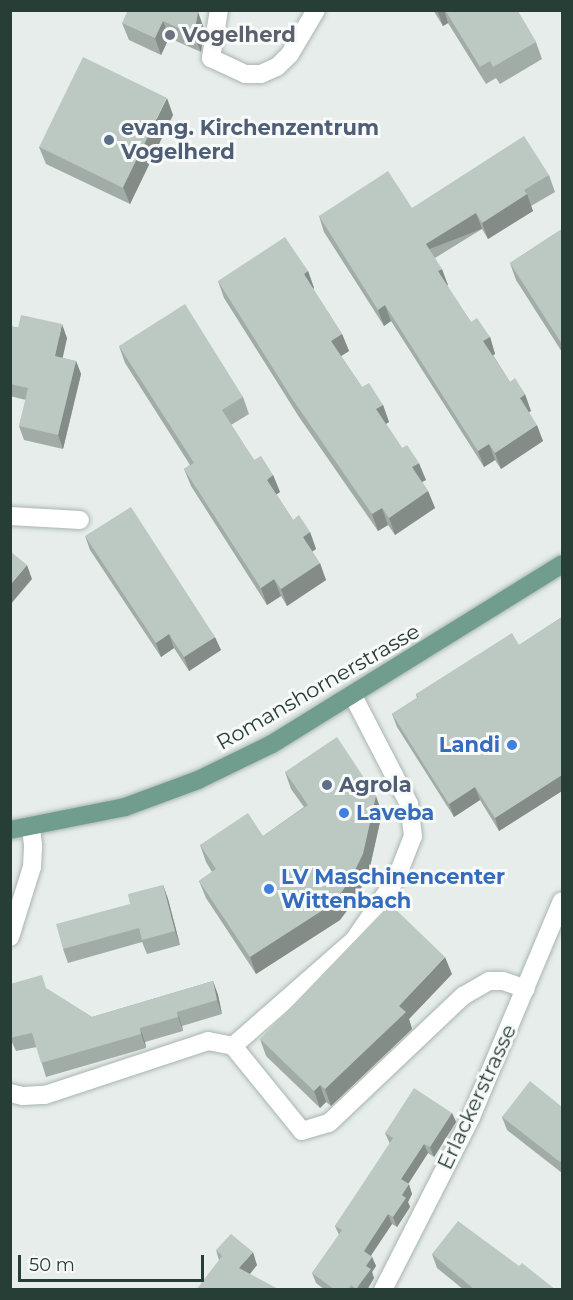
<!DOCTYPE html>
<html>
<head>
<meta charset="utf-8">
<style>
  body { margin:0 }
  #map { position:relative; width:573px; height:1300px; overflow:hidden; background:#e6edea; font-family:Montserrat,sans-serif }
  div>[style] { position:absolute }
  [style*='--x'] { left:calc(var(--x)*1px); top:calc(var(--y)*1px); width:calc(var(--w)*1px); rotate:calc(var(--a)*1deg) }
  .roads { filter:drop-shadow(0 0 2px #a9b5b0) drop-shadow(0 0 2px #a9b5b0) }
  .minor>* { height:18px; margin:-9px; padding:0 9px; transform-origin:9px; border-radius:9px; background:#fff }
  .major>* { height:18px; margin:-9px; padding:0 9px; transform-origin:9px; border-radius:9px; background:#709d8e }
  .wall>* { inset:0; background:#a2aca7 }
  .shaded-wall>* { inset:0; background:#848c88; transform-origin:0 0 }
  .building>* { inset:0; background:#bcc8c2; transform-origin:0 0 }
  .dots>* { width:16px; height:16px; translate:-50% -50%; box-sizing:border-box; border:3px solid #f7faf8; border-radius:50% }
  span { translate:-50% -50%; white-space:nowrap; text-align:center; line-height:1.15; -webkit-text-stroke:6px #f7faf8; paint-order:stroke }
  .worship-label { font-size:21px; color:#5b616d; font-weight:700 }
  .left { translate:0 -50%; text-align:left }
  .service-label { font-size:21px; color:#4e5e75; font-weight:700 }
  .street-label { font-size:21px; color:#273e36 }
  .shop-label { font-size:21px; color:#366cbe; font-weight:700 }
  .right { translate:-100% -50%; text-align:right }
  .frame { position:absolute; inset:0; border:12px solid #273e36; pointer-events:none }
  .scale { position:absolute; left:18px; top:1255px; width:186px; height:27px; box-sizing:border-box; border:3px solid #273e36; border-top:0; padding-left:8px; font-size:18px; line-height:21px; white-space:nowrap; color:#273e36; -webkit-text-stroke:4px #f7faf8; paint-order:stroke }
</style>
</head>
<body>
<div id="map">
  <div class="roads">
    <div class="minor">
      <div style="--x:219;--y:10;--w:49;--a:99.5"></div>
      <div style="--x:211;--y:58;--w:38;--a:25"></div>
      <div style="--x:246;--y:74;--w:15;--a:0"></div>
      <div style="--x:261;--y:74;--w:17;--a:-24"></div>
      <div style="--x:277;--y:67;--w:18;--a:-45"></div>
      <div style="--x:290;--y:54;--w:51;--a:-59.4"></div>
      <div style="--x:10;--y:516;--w:70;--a:3.3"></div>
      <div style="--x:10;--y:937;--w:73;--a:-72.6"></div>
      <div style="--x:32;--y:867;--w:22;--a:-87"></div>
      <div style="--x:33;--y:845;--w:17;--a:-97"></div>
      <div style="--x:233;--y:1046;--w:161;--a:-41.2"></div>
      <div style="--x:354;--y:940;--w:74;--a:-55.5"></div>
      <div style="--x:396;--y:879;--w:46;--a:-68.4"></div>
      <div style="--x:413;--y:836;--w:32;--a:-97"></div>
      <div style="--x:409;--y:804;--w:122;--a:-117.4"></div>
      <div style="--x:10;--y:1093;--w:13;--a:13"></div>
      <div style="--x:23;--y:1096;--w:22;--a:-3"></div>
      <div style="--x:45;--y:1095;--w:172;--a:-18.3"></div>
      <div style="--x:208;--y:1041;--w:25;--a:11"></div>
      <div style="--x:233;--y:1046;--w:109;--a:50.9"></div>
      <div style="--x:302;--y:1131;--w:28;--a:-17"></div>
      <div style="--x:329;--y:1123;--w:185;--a:-43.5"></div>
      <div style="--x:463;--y:996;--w:30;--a:-30"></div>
      <div style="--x:489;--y:981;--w:14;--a:0"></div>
      <div style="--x:503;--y:981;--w:24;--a:19"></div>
      <div style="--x:383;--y:1290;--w:194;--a:-63"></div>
      <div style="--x:471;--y:1117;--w:234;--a:-67.2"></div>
    </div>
    <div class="major">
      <div style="--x:10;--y:830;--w:117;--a:-11.3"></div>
      <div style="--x:125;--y:807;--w:78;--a:-20.3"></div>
      <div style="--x:198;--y:780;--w:82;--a:-25.9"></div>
      <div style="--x:272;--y:744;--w:341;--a:-31.8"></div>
    </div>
  </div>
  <div class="wall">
    <div style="clip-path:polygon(433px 10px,517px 10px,536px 42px,542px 59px,500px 84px,496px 78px,486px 84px,448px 23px,443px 26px)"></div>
    <div style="clip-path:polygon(198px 12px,204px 29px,201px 52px,169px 38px,161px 55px,129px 40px,122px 23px)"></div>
    <div style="clip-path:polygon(173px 115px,130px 204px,46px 164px,39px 147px)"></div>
    <div style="clip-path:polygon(549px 175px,555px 192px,531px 206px,533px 211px,488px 239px,482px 229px,435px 258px,447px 286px,471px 322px,490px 337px,495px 354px,493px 355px,510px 382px,531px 411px,529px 412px,543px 441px,501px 469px,495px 460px,484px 467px,391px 321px,384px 326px,324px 232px,319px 216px,412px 208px)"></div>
    <div style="clip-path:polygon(562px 229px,562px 352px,516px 280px,510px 263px)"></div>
    <div style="clip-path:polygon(308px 271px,314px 288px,313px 289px,342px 334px,349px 351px,341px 356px,362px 387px,383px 405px,389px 422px,386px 424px,402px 448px,426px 480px,422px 482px,428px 491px,435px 508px,395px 535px,388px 525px,378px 531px,299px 417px,224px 298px,218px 281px)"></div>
    <div style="clip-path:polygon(10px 326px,67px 338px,62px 358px,76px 361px,81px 374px,63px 449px,24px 440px,19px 426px,26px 400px,10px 396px)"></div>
    <div style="clip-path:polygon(119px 346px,243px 397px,249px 414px,231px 425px,254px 460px,273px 475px,280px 492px,276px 494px,293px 520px,310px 532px,316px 549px,312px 551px,326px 580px,287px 606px,281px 596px,267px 605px,191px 486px,184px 469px,190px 465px,125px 363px)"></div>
    <div style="clip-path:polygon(85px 536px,221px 650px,189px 671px,174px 648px,161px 657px,90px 550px)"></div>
    <div style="clip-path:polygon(562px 617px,562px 791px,499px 831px,480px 800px,454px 817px,397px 727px,392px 714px,417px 698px,416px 694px,519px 645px)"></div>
    <div style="clip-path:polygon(285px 772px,382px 813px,369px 871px,357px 897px,340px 920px,256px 974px,206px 898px,199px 881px,212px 872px,206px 862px,200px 845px,263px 836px,304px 807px,291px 789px)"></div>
    <div style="clip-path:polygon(163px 885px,168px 899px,180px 945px,147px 954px,142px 942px,68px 963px,63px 949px,130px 904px)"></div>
    <div style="clip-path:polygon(452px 974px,409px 1019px,412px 1029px,331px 1106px,326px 1102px,320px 1108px,266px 1056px,260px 1039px)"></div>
    <div style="clip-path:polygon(213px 981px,218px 995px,222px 1014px,182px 1026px,183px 1031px,145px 1042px,146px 1048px,46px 1077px,37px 1047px,16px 1051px,10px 1038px,47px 989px,92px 1017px)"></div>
    <div style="clip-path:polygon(562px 1107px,562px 1173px,507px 1130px,502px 1117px)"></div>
    <div style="clip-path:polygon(452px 1113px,456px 1122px,434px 1157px,428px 1153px,408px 1184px,412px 1194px,408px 1202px,410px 1207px,397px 1227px,392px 1224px,371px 1255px,372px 1257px,376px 1266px,372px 1272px,374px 1278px,367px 1290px,325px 1290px,316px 1283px,312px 1273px,339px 1235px,335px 1226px,390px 1144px,385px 1133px)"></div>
    <div style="clip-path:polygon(216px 1250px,257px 1265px,250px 1274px,219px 1260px)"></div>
    <div style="clip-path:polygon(432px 1254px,519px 1266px,556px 1290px,464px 1290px,437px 1268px)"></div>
  </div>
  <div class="shaded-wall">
    <div style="clip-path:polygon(437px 10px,444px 10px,448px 23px,443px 26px)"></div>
    <div style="clip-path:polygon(198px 12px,204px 29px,201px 52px,194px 35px)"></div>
    <div style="clip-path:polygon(163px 21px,169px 38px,161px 55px,155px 38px)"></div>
    <div style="clip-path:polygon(167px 98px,173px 115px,130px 204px,123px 187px)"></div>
    <div style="clip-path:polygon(527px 194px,533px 211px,488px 239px,482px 223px)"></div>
    <div style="left:476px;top:213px;width:17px;height:59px;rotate:69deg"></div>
    <div style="clip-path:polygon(442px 269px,448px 285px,444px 288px,438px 271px)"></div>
    <div style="clip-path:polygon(308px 271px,314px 288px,310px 291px,304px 274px)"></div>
    <div style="clip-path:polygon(385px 305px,391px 321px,384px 326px,378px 310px)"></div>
    <div style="clip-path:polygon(62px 324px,67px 338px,60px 370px,55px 356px)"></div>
    <div style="clip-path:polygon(342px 334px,349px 351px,338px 358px,331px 341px)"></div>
    <div style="clip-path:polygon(490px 337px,495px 354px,489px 358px,483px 341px)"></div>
    <div style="clip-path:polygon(76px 361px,81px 374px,63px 449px,58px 435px)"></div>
    <div style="clip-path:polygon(525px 394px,531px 411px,525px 414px,520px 398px)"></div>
    <div style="clip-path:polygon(383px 405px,389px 422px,382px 426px,376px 409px)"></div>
    <div style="clip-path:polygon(537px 425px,543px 441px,501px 469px,495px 453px)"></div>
    <div style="clip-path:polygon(489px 444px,495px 460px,484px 467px,478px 451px)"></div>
    <div style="clip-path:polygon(419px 463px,426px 480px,418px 484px,412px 467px)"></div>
    <div style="clip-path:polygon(273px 475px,280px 492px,273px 497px,267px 480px)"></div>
    <div style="clip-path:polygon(428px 491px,435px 508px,395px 535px,389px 518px)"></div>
    <div style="clip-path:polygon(382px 508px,388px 525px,378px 531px,372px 514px)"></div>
    <div style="clip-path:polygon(310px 532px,316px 549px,309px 554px,303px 537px)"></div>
    <div style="clip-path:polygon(320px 563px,326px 580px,287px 606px,281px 589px)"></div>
    <div style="clip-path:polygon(27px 565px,32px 579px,10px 605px,10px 585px)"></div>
    <div style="clip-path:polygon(274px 579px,281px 596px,267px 605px,261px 588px)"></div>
    <div style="clip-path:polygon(169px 634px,174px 648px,161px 657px,156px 643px)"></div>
    <div style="clip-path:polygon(215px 637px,221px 650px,189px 671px,184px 657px)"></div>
    <div style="clip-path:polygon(562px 775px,562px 791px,499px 831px,495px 818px)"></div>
    <div style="clip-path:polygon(475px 787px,480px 800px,454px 817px,449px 804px)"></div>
    <div style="clip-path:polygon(376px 796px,382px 813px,369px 871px,357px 897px,340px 920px,256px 974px,250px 957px)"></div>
    <div style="clip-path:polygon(163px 885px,168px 899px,180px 945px,175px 931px)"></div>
    <div style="clip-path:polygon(445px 957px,452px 974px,409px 1019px,412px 1029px,331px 1106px,325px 1089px,399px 1006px)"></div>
    <div style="clip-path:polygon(213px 981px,218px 995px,222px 1014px,217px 1000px)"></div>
    <div style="clip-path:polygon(177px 1012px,182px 1026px,183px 1031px,178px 1017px)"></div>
    <div style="clip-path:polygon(140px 1028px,145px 1042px,146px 1048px,141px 1034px)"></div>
    <div style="clip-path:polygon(320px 1085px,326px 1102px,320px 1108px,314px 1091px)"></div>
    <div style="clip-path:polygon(452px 1113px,456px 1122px,434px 1157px,430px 1147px)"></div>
    <div style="clip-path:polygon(424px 1144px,428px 1153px,405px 1189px,401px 1179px)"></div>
    <div style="clip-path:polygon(409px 1184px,412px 1194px,408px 1202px,410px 1207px,397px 1227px,393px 1217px,402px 1195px)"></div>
    <div style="clip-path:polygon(388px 1214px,392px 1224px,368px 1260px,364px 1251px)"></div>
    <div style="clip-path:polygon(253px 1252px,257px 1265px,244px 1281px,239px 1268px)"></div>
    <div style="clip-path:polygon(372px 1257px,376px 1266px,372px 1272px,374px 1278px,367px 1290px,357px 1290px,366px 1266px)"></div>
  </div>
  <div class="building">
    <div style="clip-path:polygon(128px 10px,194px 10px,198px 12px,194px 35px,163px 21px,155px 38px,122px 23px)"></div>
    <div style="clip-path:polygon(445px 10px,517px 10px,536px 42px,493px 67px,490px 61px,480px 67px)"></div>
    <div style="left:83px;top:57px;width:93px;height:100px;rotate:26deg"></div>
    <div style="clip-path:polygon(524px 136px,549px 175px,524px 190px,527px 194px,482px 223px,476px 213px,426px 244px,442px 269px,438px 271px,471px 322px,477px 318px,490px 337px,483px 341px,510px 382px,515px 378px,525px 394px,520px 398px,537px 425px,495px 453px,489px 444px,478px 451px,385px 305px,378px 310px,319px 216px,388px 171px,412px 208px)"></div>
    <div style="clip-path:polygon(562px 229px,562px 344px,510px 263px)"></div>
    <div style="clip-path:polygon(285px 237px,308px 271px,304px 274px,342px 334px,331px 341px,362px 387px,369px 383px,383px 405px,376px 409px,402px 448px,407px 445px,419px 463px,412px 467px,428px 491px,389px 518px,382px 508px,372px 514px,293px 400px,218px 281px)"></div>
    <div style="clip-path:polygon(185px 304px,243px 397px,222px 410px,254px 460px,261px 456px,273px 475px,267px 480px,293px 520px,299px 515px,310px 532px,303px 537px,320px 563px,281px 589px,274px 579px,261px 588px,184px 469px,194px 463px,119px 346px)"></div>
    <div style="clip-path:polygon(21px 315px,62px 324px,55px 356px,76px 361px,58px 435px,19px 426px,28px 388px,10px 384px,10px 326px,18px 328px)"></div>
    <div style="clip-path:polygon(131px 507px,215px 637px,184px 657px,169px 634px,156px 643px,85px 536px)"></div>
    <div style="clip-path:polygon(10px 551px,27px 565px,10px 585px)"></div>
    <div style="clip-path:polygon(562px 617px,562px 775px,495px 818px,475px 787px,449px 804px,392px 714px,418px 697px,416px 694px,512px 633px,519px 645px)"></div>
    <div style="clip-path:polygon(337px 737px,376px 796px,363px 854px,350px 880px,334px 903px,250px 957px,199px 881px,216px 869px,200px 845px,248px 813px,263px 836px,308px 805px,285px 772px)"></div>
    <div style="clip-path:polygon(163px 885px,175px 931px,142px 940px,139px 928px,63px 949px,56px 924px,130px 904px,128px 894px)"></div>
    <div style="clip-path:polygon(390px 904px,445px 957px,399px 1006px,406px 1012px,325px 1089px,320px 1085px,314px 1091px,260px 1039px)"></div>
    <div style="clip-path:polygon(42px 975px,46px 988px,92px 1017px,213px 981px,217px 1000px,177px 1012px,178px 1017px,140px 1028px,141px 1034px,41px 1063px,32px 1033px,10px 1038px,10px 984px)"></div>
    <div style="clip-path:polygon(530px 1081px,562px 1107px,562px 1159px,560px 1162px,502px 1117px)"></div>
    <div style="clip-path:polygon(414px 1088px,452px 1113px,430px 1147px,424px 1144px,401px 1179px,409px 1184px,402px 1195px,406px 1198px,393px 1217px,388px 1214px,364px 1251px,372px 1257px,366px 1266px,371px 1269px,356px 1289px,351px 1285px,348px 1290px,335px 1290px,312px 1273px,342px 1230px,335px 1226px,393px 1138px,385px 1133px)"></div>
    <div style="clip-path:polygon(458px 1221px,519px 1266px,522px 1263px,556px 1290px,475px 1290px,432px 1254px)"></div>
    <div style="clip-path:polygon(231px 1234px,253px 1252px,239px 1268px,280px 1290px,196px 1290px,222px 1256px,216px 1250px)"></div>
  </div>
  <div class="dots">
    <div style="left:170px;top:35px;background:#6b7280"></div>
    <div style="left:109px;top:140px;background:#5c6f8a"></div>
    <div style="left:512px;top:745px;background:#3f7fe0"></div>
    <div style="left:327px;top:785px;background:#5c6f8a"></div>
    <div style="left:344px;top:813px;background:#3f7fe0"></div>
    <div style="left:269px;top:889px;background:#3f7fe0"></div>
  </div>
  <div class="worship-label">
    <span class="left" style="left:182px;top:35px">Vogelherd</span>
  </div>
  <div class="service-label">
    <span class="left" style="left:121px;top:140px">evang. Kirchenzentrum<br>Vogelherd</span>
    <span class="left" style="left:339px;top:785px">Agrola</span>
  </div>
  <div class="street-label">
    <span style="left:318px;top:687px;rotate:-30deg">Romanshornerstrasse</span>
    <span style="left:477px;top:1097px;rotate:-65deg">Erlackerstrasse</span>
  </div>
  <div class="shop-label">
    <span class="right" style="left:500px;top:745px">Landi</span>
    <span class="left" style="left:356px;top:813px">Laveba</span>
    <span class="left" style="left:281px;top:889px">LV Maschinencenter<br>Wittenbach</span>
  </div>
  <div class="frame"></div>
  <div class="scale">50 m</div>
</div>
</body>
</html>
